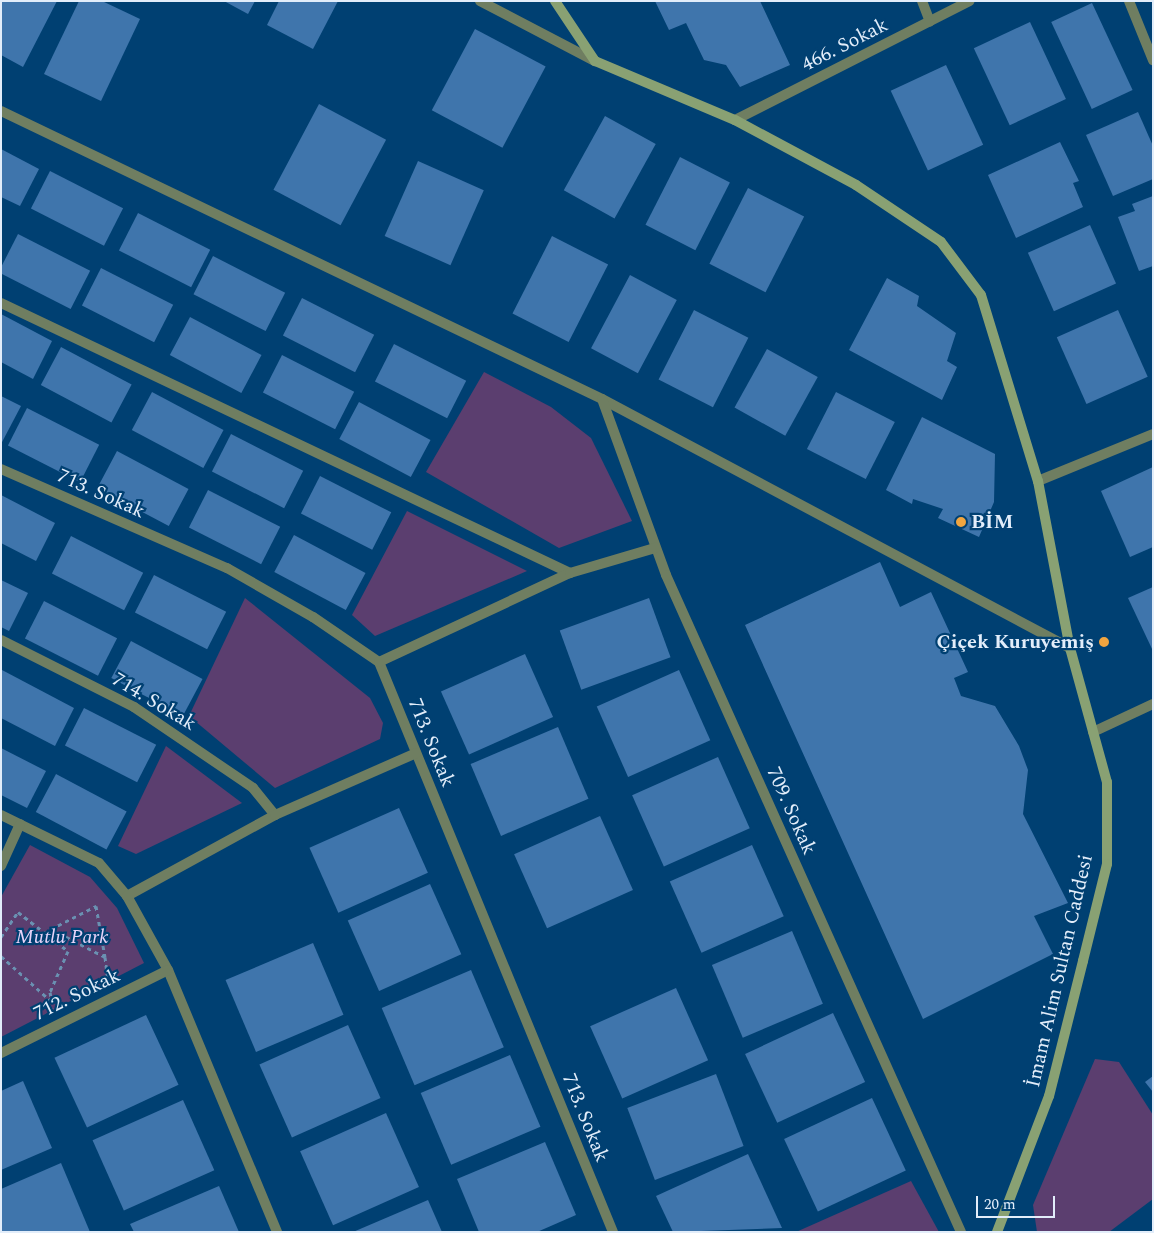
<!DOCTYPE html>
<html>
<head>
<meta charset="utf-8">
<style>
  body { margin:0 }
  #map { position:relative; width:1154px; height:1233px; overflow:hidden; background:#004072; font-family:Spectral,serif }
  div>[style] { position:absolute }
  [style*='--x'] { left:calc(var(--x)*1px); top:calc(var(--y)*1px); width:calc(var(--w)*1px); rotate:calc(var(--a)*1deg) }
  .green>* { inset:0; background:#5b3e6f }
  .building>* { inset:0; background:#3f75ac; transform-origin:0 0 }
  .path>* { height:3px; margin-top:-1.5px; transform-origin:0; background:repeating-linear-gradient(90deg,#6a91b2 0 4px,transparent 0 8px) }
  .street>* { height:10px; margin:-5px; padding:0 5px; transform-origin:5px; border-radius:5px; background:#6f7e61 }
  .secondary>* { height:10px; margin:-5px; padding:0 5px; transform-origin:5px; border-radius:5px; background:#89a173 }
  .dots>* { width:14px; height:14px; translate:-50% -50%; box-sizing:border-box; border:2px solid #004072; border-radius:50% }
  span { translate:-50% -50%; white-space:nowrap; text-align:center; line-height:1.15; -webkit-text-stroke:4.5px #004072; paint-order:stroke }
  .street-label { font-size:20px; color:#e2edfa }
  .poi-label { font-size:20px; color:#e2edfa; font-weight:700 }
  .left { translate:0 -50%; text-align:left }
  .right { translate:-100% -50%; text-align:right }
  .park-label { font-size:20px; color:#e9d4f9; font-style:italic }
  .frame { position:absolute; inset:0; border:2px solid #e2edfa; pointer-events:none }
  .scale { position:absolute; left:976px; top:1196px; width:79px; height:22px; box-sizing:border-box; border:2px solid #e2edfa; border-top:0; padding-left:6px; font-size:15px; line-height:18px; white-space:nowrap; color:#e2edfa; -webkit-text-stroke:4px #004072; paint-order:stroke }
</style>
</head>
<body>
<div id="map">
  <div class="green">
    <div style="clip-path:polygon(484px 372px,551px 407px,591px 438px,632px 521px,559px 548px,426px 472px)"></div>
    <div style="clip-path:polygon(407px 511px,527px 571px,375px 636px,352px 615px)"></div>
    <div style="clip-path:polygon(245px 598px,370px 698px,383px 723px,380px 739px,275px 788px,189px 716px)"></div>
    <div style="clip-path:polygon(166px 746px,242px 803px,136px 854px,118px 846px)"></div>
    <div style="clip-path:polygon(30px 845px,90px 877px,117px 908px,144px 963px,1px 1037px,1px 897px)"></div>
    <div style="clip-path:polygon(1095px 1059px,1119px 1062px,1153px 1115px,1153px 1199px,1109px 1232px,1037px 1232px,1033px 1205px)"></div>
    <div style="clip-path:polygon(911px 1181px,939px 1232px,796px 1232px)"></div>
  </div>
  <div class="building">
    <div style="clip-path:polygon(1px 1px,57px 1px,23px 67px,1px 55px)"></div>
    <div style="clip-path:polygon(79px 1px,102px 1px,140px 19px,101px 101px,44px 74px)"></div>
    <div style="clip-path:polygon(224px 1px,255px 1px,248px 14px)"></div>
    <div style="clip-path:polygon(279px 1px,338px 1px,313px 49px,267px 25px)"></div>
    <div style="clip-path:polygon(655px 1px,760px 1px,790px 65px,740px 87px,726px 65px,704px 60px,686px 23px,669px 30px)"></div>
    <div style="left:1092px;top:3px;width:96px;height:45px;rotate:65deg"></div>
    <div style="left:1030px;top:22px;width:85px;height:62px;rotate:65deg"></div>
    <div style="left:475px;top:29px;width:80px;height:92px;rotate:28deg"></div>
    <div style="left:946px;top:65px;width:88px;height:61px;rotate:65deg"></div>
    <div style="left:319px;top:104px;width:76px;height:97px;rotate:28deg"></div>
    <div style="clip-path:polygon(1138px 112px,1153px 146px,1153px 179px,1113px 196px,1086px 135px)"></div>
    <div style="left:605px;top:116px;width:58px;height:85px;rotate:29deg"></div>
    <div style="clip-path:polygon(1060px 142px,1079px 181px,1073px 183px,1083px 207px,1016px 238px,988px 175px)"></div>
    <div style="clip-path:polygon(1px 149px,39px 169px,20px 206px,1px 197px)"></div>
    <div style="left:680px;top:157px;width:56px;height:76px;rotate:27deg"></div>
    <div style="left:418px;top:161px;width:72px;height:82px;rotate:24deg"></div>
    <div style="left:50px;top:171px;width:82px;height:42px;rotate:27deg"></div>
    <div style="left:748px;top:188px;width:63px;height:85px;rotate:27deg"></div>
    <div style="clip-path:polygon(1153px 196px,1153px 266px,1139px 271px,1118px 217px,1135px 211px,1132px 204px)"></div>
    <div style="left:138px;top:213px;width:81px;height:42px;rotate:27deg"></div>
    <div style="left:1090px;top:225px;width:64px;height:68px;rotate:66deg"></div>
    <div style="left:18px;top:234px;width:81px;height:43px;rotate:27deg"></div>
    <div style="left:552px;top:236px;width:63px;height:87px;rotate:27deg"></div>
    <div style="left:213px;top:256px;width:81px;height:43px;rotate:27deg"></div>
    <div style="left:101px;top:268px;width:81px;height:42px;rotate:27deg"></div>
    <div style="left:630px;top:275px;width:53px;height:83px;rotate:28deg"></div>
    <div style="clip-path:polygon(887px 278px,919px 296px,917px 306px,956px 333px,947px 361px,957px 367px,942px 400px,849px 350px)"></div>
    <div style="left:302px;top:298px;width:81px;height:42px;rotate:27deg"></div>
    <div style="left:694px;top:310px;width:61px;height:78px;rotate:27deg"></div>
    <div style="left:1118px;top:310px;width:73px;height:67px;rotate:66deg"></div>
    <div style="clip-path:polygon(1px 314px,52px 341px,33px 379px,1px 362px)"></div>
    <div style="left:190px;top:317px;width:81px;height:43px;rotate:28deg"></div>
    <div style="left:394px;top:344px;width:81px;height:42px;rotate:27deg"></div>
    <div style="left:61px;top:347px;width:80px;height:43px;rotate:28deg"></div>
    <div style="left:767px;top:349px;width:58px;height:67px;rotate:29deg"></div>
    <div style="left:282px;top:355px;width:81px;height:42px;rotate:27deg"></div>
    <div style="left:152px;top:392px;width:81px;height:43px;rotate:28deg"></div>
    <div style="left:836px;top:392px;width:66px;height:64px;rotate:27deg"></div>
    <div style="clip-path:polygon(1px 396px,21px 406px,1px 444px)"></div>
    <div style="left:359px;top:402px;width:81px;height:42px;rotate:28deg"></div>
    <div style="left:27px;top:408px;width:81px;height:42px;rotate:27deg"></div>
    <div style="clip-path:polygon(922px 417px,995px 454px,994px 502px,979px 537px,938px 518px,943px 509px,913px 499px,912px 504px,886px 490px)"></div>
    <div style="left:231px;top:434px;width:81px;height:42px;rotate:27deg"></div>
    <div style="left:117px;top:451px;width:81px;height:42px;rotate:28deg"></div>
    <div style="clip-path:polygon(1153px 467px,1153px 547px,1130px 557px,1101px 491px)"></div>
    <div style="left:320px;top:476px;width:80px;height:42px;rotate:27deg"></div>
    <div style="left:208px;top:490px;width:81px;height:42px;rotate:27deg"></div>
    <div style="clip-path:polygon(1px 495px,55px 523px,36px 561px,1px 543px)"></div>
    <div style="left:294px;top:535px;width:81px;height:42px;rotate:28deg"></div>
    <div style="left:71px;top:536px;width:81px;height:42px;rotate:27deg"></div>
    <div style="clip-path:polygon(880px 562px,900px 607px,931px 592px,968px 672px,954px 678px,961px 696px,995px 706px,1019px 746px,1028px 770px,1023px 814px,1068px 903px,1034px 916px,1053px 954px,923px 1019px,745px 625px)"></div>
    <div style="left:154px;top:575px;width:81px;height:42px;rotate:27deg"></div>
    <div style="clip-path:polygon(1px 580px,28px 593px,9px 631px,1px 627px)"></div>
    <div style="clip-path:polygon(1153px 587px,1153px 651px,1128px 598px)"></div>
    <div style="left:649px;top:598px;width:63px;height:95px;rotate:70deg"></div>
    <div style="left:44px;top:601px;width:82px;height:42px;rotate:27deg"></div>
    <div style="left:131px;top:641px;width:81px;height:42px;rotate:28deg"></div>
    <div style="left:525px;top:654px;width:69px;height:92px;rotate:66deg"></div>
    <div style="clip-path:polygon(2px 670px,74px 708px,55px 746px,1px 718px)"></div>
    <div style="left:679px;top:670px;width:77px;height:90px;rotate:66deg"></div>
    <div style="left:84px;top:708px;width:81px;height:42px;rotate:27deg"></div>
    <div style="left:558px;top:727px;width:78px;height:95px;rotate:67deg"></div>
    <div style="clip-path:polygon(1px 748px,46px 771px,27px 808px,1px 795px)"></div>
    <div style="left:718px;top:757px;width:78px;height:94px;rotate:66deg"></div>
    <div style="left:56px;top:774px;width:80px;height:43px;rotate:28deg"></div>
    <div style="left:399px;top:808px;width:71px;height:98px;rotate:66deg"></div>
    <div style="left:600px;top:816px;width:81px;height:94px;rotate:66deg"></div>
    <div style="left:752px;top:845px;width:78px;height:90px;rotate:66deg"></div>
    <div style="left:430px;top:884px;width:77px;height:90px;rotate:66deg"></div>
    <div style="left:792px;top:931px;width:79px;height:87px;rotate:67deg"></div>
    <div style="left:313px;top:943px;width:78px;height:95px;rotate:67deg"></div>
    <div style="left:471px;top:970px;width:84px;height:97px;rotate:67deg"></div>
    <div style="left:676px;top:988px;width:79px;height:94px;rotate:66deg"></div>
    <div style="left:833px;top:1013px;width:76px;height:97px;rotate:65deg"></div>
    <div style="left:146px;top:1015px;width:77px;height:101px;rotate:65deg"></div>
    <div style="left:348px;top:1025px;width:80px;height:97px;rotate:66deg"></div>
    <div style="left:510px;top:1055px;width:78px;height:97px;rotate:67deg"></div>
    <div style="left:716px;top:1074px;width:77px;height:95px;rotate:69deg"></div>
    <div style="clip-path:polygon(1153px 1076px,1153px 1092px,1145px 1082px)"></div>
    <div style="clip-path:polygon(23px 1081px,52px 1148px,1px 1170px,1px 1091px)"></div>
    <div style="left:872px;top:1098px;width:80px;height:97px;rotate:65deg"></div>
    <div style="left:183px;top:1100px;width:77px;height:99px;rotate:66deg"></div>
    <div style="left:386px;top:1113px;width:81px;height:94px;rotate:66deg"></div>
    <div style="clip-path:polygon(545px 1142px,576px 1215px,537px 1232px,479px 1232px,457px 1179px)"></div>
    <div style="clip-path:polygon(748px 1154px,782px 1228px,673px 1232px,656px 1196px)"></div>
    <div style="clip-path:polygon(61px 1163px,90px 1232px,1px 1232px,1px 1189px)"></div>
    <div style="clip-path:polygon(219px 1186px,239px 1232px,134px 1232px,130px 1224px)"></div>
    <div style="clip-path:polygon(428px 1200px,442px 1232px,353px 1232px)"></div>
  </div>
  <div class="path">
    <div style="--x:1;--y:937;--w:30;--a:-56"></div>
    <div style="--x:18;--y:912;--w:63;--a:38"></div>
    <div style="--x:68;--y:951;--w:45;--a:113.7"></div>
    <div style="--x:50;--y:992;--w:16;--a:79"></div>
    <div style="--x:1;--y:956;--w:67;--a:42"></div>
    <div style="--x:105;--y:957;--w:61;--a:-152.6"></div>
    <div style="--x:51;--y:929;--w:51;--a:-27.1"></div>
    <div style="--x:96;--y:906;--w:52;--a:80"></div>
    <div style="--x:105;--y:957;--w:24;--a:83"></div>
  </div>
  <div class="street">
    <div style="--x:480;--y:1;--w:130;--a:27.6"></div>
    <div style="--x:922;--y:1;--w:22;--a:69"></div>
    <div style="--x:1129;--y:1;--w:64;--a:67.9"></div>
    <div style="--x:1;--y:111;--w:666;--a:25.6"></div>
    <div style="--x:602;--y:399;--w:530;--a:28.02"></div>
    <div style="--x:735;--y:120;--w:263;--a:-26.9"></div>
    <div style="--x:1;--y:303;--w:630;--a:25.39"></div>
    <div style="--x:602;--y:399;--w:187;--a:70"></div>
    <div style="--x:666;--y:575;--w:720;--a:65.82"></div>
    <div style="--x:1;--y:469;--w:247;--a:23.7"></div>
    <div style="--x:227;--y:568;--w:99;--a:29.7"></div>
    <div style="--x:313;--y:617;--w:80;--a:34.3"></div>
    <div style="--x:379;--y:662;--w:616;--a:67.68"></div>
    <div style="--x:1038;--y:481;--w:124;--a:-22.2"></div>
    <div style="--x:1;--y:640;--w:149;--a:26.7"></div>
    <div style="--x:134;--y:707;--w:144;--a:34.2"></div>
    <div style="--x:253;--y:788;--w:35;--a:51"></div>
    <div style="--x:379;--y:662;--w:211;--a:-25"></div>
    <div style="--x:570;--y:573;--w:89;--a:-16.4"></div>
    <div style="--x:1093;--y:732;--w:66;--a:-25"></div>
    <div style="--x:1;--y:815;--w:109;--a:26.1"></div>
    <div style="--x:99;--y:863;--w:43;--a:49.7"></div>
    <div style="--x:127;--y:896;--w:85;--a:61"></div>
    <div style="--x:168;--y:970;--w:284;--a:67.4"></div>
    <div style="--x:1;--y:866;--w:46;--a:-65.7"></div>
    <div style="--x:127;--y:896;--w:169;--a:-28.7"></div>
    <div style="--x:275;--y:815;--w:154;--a:-23.7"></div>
    <div style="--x:1;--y:1053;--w:186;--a:-26.4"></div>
  </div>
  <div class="secondary">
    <div style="--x:555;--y:1;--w:72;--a:56.3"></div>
    <div style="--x:595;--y:61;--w:152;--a:22.9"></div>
    <div style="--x:735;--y:120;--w:137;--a:28.2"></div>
    <div style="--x:856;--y:185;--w:102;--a:33.8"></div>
    <div style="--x:941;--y:242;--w:66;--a:53"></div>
    <div style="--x:981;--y:295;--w:195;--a:73"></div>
    <div style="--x:1038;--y:481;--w:170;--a:79.2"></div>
    <div style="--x:1070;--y:648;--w:139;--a:74.6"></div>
    <div style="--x:1107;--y:782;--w:82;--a:90"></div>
    <div style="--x:1107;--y:864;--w:100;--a:103.9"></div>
    <div style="--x:1083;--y:961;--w:139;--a:104.1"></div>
    <div style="--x:1049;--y:1096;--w:146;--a:110.9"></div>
  </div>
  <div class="dots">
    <div style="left:961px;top:522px;background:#f1a540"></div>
    <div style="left:1104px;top:642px;background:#f1a540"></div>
  </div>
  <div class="street-label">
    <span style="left:845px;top:45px;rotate:-27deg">466. Sokak</span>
    <span style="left:101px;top:494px;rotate:24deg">713. Sokak</span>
    <span style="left:154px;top:702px;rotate:31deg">714. Sokak</span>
    <span style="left:431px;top:743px;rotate:68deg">713. Sokak</span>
    <span style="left:791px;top:811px;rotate:66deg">709. Sokak</span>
    <span style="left:1060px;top:971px;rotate:-77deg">İmam Alim Sultan Caddesi</span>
    <span style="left:77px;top:995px;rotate:-26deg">712. Sokak</span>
    <span style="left:585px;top:1118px;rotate:68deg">713. Sokak</span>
  </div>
  <div class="poi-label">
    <span class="left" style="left:971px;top:522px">BİM</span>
    <span class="right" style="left:1094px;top:642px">Çiçek Kuruyemiş</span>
  </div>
  <div class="park-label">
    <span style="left:62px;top:937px">Mutlu Park</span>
  </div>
  <div class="frame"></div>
  <div class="scale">20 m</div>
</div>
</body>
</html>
